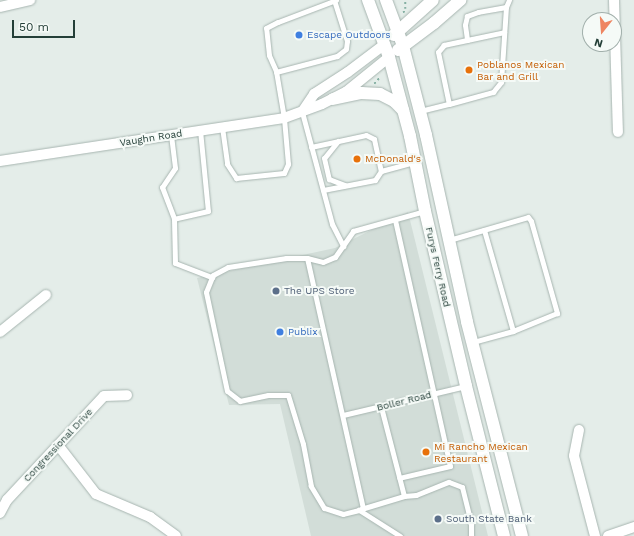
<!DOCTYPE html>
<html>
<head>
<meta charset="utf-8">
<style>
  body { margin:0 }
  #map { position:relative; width:634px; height:536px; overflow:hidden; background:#e4ede9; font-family:"Work Sans",sans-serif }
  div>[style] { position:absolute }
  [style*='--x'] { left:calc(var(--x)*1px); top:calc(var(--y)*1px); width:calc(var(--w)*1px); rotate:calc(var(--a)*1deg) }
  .built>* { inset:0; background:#d2ddd8 }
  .path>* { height:1.5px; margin-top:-0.75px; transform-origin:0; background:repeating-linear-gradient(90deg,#85b0a3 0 2px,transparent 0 5px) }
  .roads { filter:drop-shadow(0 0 1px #a7b5b0) drop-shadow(0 0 1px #a7b5b0) }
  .lane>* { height:5px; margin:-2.5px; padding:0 2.5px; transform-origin:2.5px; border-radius:2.5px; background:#fff }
  .street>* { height:10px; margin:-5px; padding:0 5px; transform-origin:5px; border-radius:5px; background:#fff }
  .secondary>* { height:12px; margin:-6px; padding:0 6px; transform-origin:6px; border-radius:6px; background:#fff }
  .dots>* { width:11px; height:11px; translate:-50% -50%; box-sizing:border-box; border:2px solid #f5faf7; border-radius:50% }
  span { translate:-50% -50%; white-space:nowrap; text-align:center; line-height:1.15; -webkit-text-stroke:4px #f5faf7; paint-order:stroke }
  .shop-label { font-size:10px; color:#366cbe }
  .left { translate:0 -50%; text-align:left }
  .food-label { font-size:10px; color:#c56008 }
  .street-label { font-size:10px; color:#243f38 }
  .service-label { font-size:10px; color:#4e5e75 }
  .north { position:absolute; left:582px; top:12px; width:40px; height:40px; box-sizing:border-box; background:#f5faf7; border:1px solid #a1afab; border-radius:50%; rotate:197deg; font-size:11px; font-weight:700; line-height:16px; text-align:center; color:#243f38 }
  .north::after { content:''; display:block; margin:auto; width:14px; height:18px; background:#ee8561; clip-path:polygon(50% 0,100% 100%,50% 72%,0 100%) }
  .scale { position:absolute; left:12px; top:20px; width:63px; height:18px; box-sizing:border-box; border:2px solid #243f38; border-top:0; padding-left:5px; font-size:12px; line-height:14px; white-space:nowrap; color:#243f38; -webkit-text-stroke:3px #f5faf7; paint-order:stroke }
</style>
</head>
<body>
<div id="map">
  <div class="built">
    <div style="clip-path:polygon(408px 212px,488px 536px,311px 536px,280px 404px,229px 405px,197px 278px,335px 248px)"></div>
  </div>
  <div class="path">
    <div style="--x:403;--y:13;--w:4;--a:-63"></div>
    <div style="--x:405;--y:9;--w:8;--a:-90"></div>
    <div style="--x:374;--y:84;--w:9;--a:-49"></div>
  </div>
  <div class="roads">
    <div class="lane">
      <div style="--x:506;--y:7;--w:8;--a:-67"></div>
      <div style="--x:467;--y:40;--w:38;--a:-12"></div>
      <div style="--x:276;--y:72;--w:63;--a:-14.7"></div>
      <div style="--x:337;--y:56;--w:11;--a:-38"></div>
      <div style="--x:346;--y:49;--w:8;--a:-83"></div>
      <div style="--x:347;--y:41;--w:43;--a:-107.6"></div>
      <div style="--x:420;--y:111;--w:30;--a:-14"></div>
      <div style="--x:449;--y:104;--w:46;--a:-15.3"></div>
      <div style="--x:493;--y:92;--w:13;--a:-51"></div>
      <div style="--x:501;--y:82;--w:75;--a:-86.2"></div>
      <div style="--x:506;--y:7;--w:28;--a:170"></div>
      <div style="--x:478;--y:12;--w:12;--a:160"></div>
      <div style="--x:467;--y:16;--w:9;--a:103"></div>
      <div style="--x:465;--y:25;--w:15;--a:82"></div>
      <div style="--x:467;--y:40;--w:24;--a:168"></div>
      <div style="--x:444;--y:45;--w:9;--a:131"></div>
      <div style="--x:438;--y:52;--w:53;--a:78.1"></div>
      <div style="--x:302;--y:112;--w:116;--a:75"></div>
      <div style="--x:332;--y:224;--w:25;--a:63"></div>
      <div style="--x:222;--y:127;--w:37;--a:82"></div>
      <div style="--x:227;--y:164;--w:17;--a:57"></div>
      <div style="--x:236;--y:178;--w:48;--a:-5.9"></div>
      <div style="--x:284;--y:173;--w:10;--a:-66"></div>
      <div style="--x:288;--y:164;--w:46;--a:-95"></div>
      <div style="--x:284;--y:118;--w:48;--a:-99.7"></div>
      <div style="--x:276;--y:71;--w:17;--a:-114"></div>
      <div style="--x:269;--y:55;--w:27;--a:-96"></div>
      <div style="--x:266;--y:28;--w:13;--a:-27"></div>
      <div style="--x:278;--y:22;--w:62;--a:-20.8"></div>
      <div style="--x:200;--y:130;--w:81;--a:84.4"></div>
      <div style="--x:208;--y:211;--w:35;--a:167"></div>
      <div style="--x:174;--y:219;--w:44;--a:88.7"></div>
      <div style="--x:175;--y:263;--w:40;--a:21"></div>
      <div style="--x:171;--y:135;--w:33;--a:83"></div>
      <div style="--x:175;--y:168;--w:23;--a:124"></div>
      <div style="--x:162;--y:187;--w:34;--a:69"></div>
      <div style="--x:338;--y:141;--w:22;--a:129"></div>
      <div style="--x:324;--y:158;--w:22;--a:77"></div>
      <div style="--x:329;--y:179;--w:17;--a:21"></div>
      <div style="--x:311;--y:147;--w:56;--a:-12.3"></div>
      <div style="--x:366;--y:135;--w:9;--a:27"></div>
      <div style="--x:374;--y:139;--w:33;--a:78"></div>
      <div style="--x:323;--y:190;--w:53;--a:-10.9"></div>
      <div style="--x:375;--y:180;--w:11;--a:-56"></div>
      <div style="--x:381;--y:171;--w:35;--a:-15"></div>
      <div style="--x:395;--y:220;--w:252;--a:77.4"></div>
      <div style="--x:450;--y:466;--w:52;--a:166.8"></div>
      <div style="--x:484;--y:230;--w:105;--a:74"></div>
      <div style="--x:449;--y:240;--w:82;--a:-16.2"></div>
      <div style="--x:528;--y:217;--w:5;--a:53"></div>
      <div style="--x:531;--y:221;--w:96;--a:74.2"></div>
      <div style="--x:557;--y:313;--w:48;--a:157.8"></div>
      <div style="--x:513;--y:331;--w:41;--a:164.6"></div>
      <div style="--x:307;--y:258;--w:257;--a:77.4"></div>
      <div style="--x:381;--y:407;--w:92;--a:75.5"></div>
      <div style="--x:404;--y:496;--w:12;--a:-5"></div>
      <div style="--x:416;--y:495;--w:35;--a:-22"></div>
      <div style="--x:449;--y:482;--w:14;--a:21"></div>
      <div style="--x:462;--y:487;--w:38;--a:76"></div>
      <div style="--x:471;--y:524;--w:12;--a:90"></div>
      <div style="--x:343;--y:415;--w:126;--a:-13.3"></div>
      <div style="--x:361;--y:509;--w:45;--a:-16.8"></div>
      <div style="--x:400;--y:536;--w:49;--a:-147.6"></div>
      <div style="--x:359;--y:510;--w:16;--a:166"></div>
      <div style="--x:343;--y:514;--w:20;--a:-162"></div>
      <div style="--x:324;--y:508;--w:26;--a:-121"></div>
      <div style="--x:311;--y:486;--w:43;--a:-100.8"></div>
      <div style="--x:303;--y:444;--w:51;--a:-107"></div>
      <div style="--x:288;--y:395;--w:20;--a:180"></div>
      <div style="--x:268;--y:395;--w:29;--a:168"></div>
      <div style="--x:240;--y:401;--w:16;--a:-142"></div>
      <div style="--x:227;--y:391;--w:101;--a:-102"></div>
      <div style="--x:206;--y:292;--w:18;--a:-68"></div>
      <div style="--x:213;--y:275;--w:17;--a:-28"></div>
      <div style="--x:228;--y:267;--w:59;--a:-8.8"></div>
      <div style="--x:286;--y:258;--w:21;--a:0"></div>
      <div style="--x:307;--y:258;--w:16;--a:14"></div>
      <div style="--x:323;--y:262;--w:13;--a:-23"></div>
      <div style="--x:335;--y:257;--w:32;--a:-55"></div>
      <div style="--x:353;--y:231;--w:75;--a:-15.5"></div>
    </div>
    <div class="street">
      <div style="--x:614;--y:0;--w:132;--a:88.3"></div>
      <div style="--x:0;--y:7;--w:31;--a:-13"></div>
      <div style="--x:302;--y:112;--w:22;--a:-56"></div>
      <div style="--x:314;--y:94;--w:40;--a:-32.9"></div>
      <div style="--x:348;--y:72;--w:46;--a:-37.1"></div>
      <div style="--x:0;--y:161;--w:287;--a:-8.6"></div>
      <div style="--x:284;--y:118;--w:40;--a:-20.2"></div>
      <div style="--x:322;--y:104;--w:27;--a:-27"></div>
      <div style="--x:346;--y:92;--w:55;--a:-39.1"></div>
      <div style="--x:0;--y:332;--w:59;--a:-38.8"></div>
      <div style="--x:579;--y:430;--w:26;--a:101"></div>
      <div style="--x:574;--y:456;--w:83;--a:75.3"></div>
      <div style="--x:58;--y:445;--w:62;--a:52.2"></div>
      <div style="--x:96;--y:494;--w:59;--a:23.1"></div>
      <div style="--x:150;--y:517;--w:32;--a:36"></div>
      <div style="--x:0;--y:513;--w:15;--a:-62"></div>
      <div style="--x:7;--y:500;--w:142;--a:-47"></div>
      <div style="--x:104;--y:396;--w:23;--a:-2"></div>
      <div style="--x:608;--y:536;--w:28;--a:-19"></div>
    </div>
    <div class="secondary">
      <div style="--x:368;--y:0;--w:61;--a:69.8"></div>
      <div style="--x:389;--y:57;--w:82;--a:75.1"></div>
      <div style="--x:410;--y:136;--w:76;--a:78.7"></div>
      <div style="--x:425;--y:211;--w:180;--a:76.8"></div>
      <div style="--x:466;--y:386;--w:155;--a:75.8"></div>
      <div style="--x:386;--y:0;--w:49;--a:69.7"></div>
      <div style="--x:403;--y:46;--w:92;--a:75.5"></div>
      <div style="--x:426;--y:135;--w:191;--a:77.6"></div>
      <div style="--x:467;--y:322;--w:221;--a:75.6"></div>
      <div style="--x:394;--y:35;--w:52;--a:-41.9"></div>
      <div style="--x:398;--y:50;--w:45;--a:-36.9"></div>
      <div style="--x:434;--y:23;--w:35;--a:-41"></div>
      <div style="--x:333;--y:99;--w:29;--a:-12"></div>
      <div style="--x:361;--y:93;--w:19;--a:3"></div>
      <div style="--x:380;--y:94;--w:16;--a:27"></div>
      <div style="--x:394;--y:101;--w:13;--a:45"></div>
    </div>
  </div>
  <div class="dots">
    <div style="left:299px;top:35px;background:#3f7fe0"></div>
    <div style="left:469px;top:70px;background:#e8710a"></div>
    <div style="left:357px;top:159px;background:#e8710a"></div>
    <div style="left:276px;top:291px;background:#5c6f8a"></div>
    <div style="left:280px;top:332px;background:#3f7fe0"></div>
    <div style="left:426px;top:452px;background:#e8710a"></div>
    <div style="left:438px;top:519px;background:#5c6f8a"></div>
  </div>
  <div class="shop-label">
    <span class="left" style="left:307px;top:35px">Escape Outdoors</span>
    <span class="left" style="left:288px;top:332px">Publix</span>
  </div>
  <div class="food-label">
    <span class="left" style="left:477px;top:70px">Poblanos Mexican<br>Bar and Grill</span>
    <span class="left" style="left:365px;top:159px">McDonald's</span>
    <span class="left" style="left:434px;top:452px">Mi Rancho Mexican<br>Restaurant</span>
  </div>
  <div class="street-label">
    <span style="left:151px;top:138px;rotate:-9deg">Vaughn Road</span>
    <span style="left:438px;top:267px;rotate:77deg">Furys Ferry Road</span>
    <span style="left:404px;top:401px;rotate:-14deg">Boller Road</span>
    <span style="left:58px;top:445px;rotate:-47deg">Congressional Drive</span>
  </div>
  <div class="service-label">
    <span class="left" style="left:284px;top:291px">The UPS Store</span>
    <span class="left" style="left:446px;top:519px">South State Bank</span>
  </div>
  <div class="north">N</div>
  <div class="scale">50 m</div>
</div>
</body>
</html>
